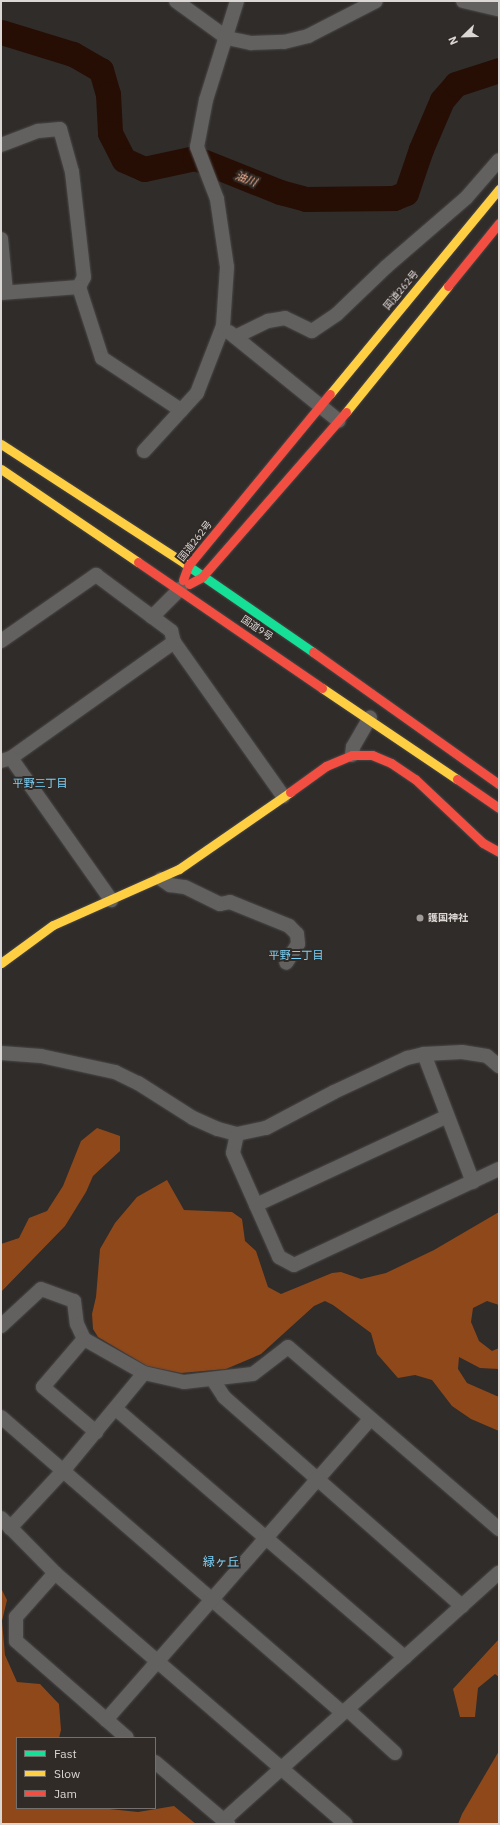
<!DOCTYPE html>
<html>
<head>
<meta charset="utf-8">
<style>
  body { margin:0 }
  #map { position:relative; width:500px; height:1825px; overflow:hidden; background:#2f2c2a; font-family:"IBM Plex Sans","Noto Sans JP",sans-serif }
  div>[style] { position:absolute }
  [style*='--x'] { left:calc(var(--x)*1px); top:calc(var(--y)*1px); width:calc(var(--w)*1px); rotate:calc(var(--a)*1deg) }
  .forest>* { inset:0; background:#8f481a }
  .river>* { height:25px; margin:-12.5px; padding:0 12.5px; transform-origin:12.5px; border-radius:12.5px; background:#260e04 }
  .roads { filter:drop-shadow(0 0 1px #4a4746) drop-shadow(0 0 1px #4a4746) }
  .street>* { height:14px; margin:-7px; padding:0 7px; transform-origin:7px; border-radius:7px; background:#626160 }
  .fast>* { height:9px; margin:-4.5px; padding:0 4.5px; transform-origin:4.5px; border-radius:4.5px; background:#16e098 }
  .slow>* { height:9px; margin:-4.5px; padding:0 4.5px; transform-origin:4.5px; border-radius:4.5px; background:#ffcf43 }
  .jam>* { height:9px; margin:-4.5px; padding:0 4.5px; transform-origin:4.5px; border-radius:4.5px; background:#f24e42 }
  .dots>* { width:11px; height:11px; translate:-50% -50%; box-sizing:border-box; border:2px solid #312b28; border-radius:50% }
  span { translate:-50% -50%; white-space:nowrap; text-align:center; line-height:1.15; -webkit-text-stroke:4px #312b28; paint-order:stroke }
  .street-label { font-size:10px; color:#dbd7d5 }
  .poi-label { font-size:10px; color:#dbd7d5; font-weight:700 }
  .left { translate:0 -50%; text-align:left }
  .water-label { font-size:11px; color:#fbb692; font-style:italic }
  .neighbourhood-label { font-size:11px; color:#7cd3fa }
  .quarter-label { font-size:12px; color:#7cd3fa }
  .frame { position:absolute; inset:0; border:2px solid #dbd7d5; pointer-events:none }
  .legend { position:absolute; left:16px; top:1737px; width:140px; height:72px; box-sizing:border-box; background:#312b28; border:1px solid #75706d; margin:0; padding:5px 7px; list-style:none; font-size:12px; color:#dbd7d5 }
  .legend li { display:flex; align-items:center; gap:8px; height:20px }
  .legend b { width:20px; border:1px solid #75706d }
  .north { position:absolute; left:444px; top:16px; width:40px; height:40px; -webkit-text-stroke:3px #312b28; paint-order:stroke; rotate:247deg; font-size:11px; font-weight:700; line-height:16px; text-align:center; color:#dbd7d5 }
  .north::after { content:''; display:block; margin:auto; width:14px; height:18px; background:#dbd7d5; clip-path:polygon(50% 0,100% 100%,50% 72%,0 100%) }
</style>
</head>
<body>
<div id="map">
  <div class="forest">
    <div style="clip-path:polygon(97px 1128px,120px 1136px,120px 1151px,93px 1176px,86px 1192px,65px 1226px,1px 1292px,1px 1244px,19px 1238px,29px 1218px,47px 1211px,63px 1186px,81px 1141px)"></div>
    <div style="clip-path:polygon(167px 1180px,184px 1210px,232px 1212px,242px 1219px,245px 1241px,256px 1251px,268px 1287px,281px 1294px,332px 1273px,341px 1272px,361px 1279px,386px 1273px,434px 1250px,499px 1212px,499px 1305px,487px 1301px,473px 1308px,471px 1322px,479px 1341px,492px 1351px,499px 1348px,499px 1369px,480px 1368px,459px 1357px,458px 1369px,467px 1383px,499px 1397px,499px 1431px,471px 1419px,452px 1406px,432px 1380px,415px 1375px,398px 1378px,377px 1354px,371px 1333px,333px 1305px,325px 1301px,314px 1306px,261px 1354px,226px 1369px,181px 1373px,147px 1366px,98px 1337px,93px 1329px,92px 1314px,96px 1297px,100px 1249px,115px 1223px,137px 1197px)"></div>
    <div style="clip-path:polygon(1px 1588px,7px 1600px,2px 1621px,5px 1655px,17px 1682px,40px 1684px,59px 1704px,61px 1730px,59px 1738px,17px 1738px,17px 1808px,100px 1808px,138px 1812px,174px 1806px,196px 1824px,1px 1824px)"></div>
    <div style="clip-path:polygon(499px 1639px,499px 1677px,495px 1674px,478px 1688px,475px 1717px,460px 1717px,453px 1689px)"></div>
    <div style="clip-path:polygon(499px 1751px,499px 1824px,458px 1824px,462px 1814px)"></div>
  </div>
  <div class="river">
    <div style="--x:1;--y:32;--w:75;--a:17"></div>
    <div style="--x:73;--y:54;--w:32;--a:30"></div>
    <div style="--x:101;--y:70;--w:25;--a:74"></div>
    <div style="--x:108;--y:94;--w:39;--a:87"></div>
    <div style="--x:110;--y:133;--w:30;--a:63"></div>
    <div style="--x:124;--y:160;--w:22;--a:24"></div>
    <div style="--x:144;--y:169;--w:52;--a:-12.2"></div>
    <div style="--x:195;--y:158;--w:92;--a:21.8"></div>
    <div style="--x:280;--y:192;--w:27;--a:15"></div>
    <div style="--x:306;--y:199;--w:88;--a:-0.7"></div>
    <div style="--x:394;--y:198;--w:13;--a:-23"></div>
    <div style="--x:406;--y:193;--w:46;--a:-71.2"></div>
    <div style="--x:421;--y:149;--w:53;--a:-66.8"></div>
    <div style="--x:442;--y:100;--w:21;--a:-49"></div>
    <div style="--x:456;--y:84;--w:45;--a:-18"></div>
  </div>
  <div class="roads">
    <div class="street">
      <div style="--x:176;--y:1;--w:63;--a:36"></div>
      <div style="--x:227;--y:38;--w:25;--a:12"></div>
      <div style="--x:251;--y:43;--w:33;--a:-2"></div>
      <div style="--x:284;--y:42;--w:25;--a:-14"></div>
      <div style="--x:308;--y:36;--w:76;--a:-27.2"></div>
      <div style="--x:463;--y:1;--w:37;--a:13"></div>
      <div style="--x:1;--y:145;--w:40;--a:-21"></div>
      <div style="--x:38;--y:131;--w:22;--a:-5"></div>
      <div style="--x:60;--y:129;--w:45;--a:74.4"></div>
      <div style="--x:72;--y:172;--w:106;--a:83.5"></div>
      <div style="--x:84;--y:277;--w:11;--a:117"></div>
      <div style="--x:1;--y:239;--w:53;--a:84.6"></div>
      <div style="--x:1;--y:293;--w:78;--a:-4.4"></div>
      <div style="--x:79;--y:287;--w:75;--a:72.1"></div>
      <div style="--x:102;--y:358;--w:95;--a:33.4"></div>
      <div style="--x:229;--y:332;--w:141;--a:39"></div>
      <div style="--x:235;--y:337;--w:37;--a:-26"></div>
      <div style="--x:268;--y:321;--w:17;--a:-10"></div>
      <div style="--x:285;--y:318;--w:30;--a:26"></div>
      <div style="--x:312;--y:331;--w:30;--a:-34"></div>
      <div style="--x:337;--y:314;--w:68;--a:-43.8"></div>
      <div style="--x:386;--y:267;--w:106;--a:-40.8"></div>
      <div style="--x:466;--y:198;--w:50;--a:-49"></div>
      <div style="--x:144;--y:451;--w:79;--a:-47.6"></div>
      <div style="--x:197;--y:393;--w:72;--a:-68.8"></div>
      <div style="--x:223;--y:326;--w:59;--a:-86.1"></div>
      <div style="--x:227;--y:267;--w:69;--a:-98.4"></div>
      <div style="--x:217;--y:199;--w:56;--a:-111"></div>
      <div style="--x:197;--y:147;--w:48;--a:-79.2"></div>
      <div style="--x:206;--y:100;--w:104;--a:-72.6"></div>
      <div style="--x:152;--y:617;--w:40;--a:-45"></div>
      <div style="--x:1;--y:641;--w:116;--a:-34.8"></div>
      <div style="--x:96;--y:575;--w:94;--a:36.7"></div>
      <div style="--x:171;--y:631;--w:11;--a:75"></div>
      <div style="--x:174;--y:642;--w:200;--a:144.6"></div>
      <div style="--x:11;--y:758;--w:10;--a:163"></div>
      <div style="--x:174;--y:642;--w:189;--a:54.7"></div>
      <div style="--x:352;--y:755;--w:8;--a:-83"></div>
      <div style="--x:353;--y:747;--w:34;--a:-60"></div>
      <div style="--x:11;--y:758;--w:174;--a:54.8"></div>
      <div style="--x:161;--y:879;--w:11;--a:34"></div>
      <div style="--x:170;--y:885;--w:15;--a:8"></div>
      <div style="--x:185;--y:887;--w:39;--a:26"></div>
      <div style="--x:220;--y:904;--w:10;--a:-11"></div>
      <div style="--x:230;--y:902;--w:64;--a:22.1"></div>
      <div style="--x:289;--y:926;--w:11;--a:45"></div>
      <div style="--x:297;--y:934;--w:10;--a:84"></div>
      <div style="--x:298;--y:944;--w:22;--a:122"></div>
      <div style="--x:1;--y:1053;--w:40;--a:4.3"></div>
      <div style="--x:41;--y:1056;--w:76;--a:12.2"></div>
      <div style="--x:115;--y:1072;--w:25;--a:26"></div>
      <div style="--x:138;--y:1083;--w:65;--a:32.5"></div>
      <div style="--x:193;--y:1118;--w:27;--a:24"></div>
      <div style="--x:218;--y:1129;--w:20;--a:15"></div>
      <div style="--x:237;--y:1134;--w:30;--a:-12"></div>
      <div style="--x:266;--y:1128;--w:77;--a:-27.9"></div>
      <div style="--x:334;--y:1092;--w:81;--a:-25"></div>
      <div style="--x:407;--y:1058;--w:17;--a:-13"></div>
      <div style="--x:424;--y:1054;--w:38;--a:-3"></div>
      <div style="--x:462;--y:1052;--w:25;--a:9"></div>
      <div style="--x:487;--y:1056;--w:16;--a:40"></div>
      <div style="--x:424;--y:1054;--w:137;--a:69.1"></div>
      <div style="--x:237;--y:1134;--w:19;--a:102"></div>
      <div style="--x:233;--y:1153;--w:114;--a:66.1"></div>
      <div style="--x:279;--y:1257;--w:17;--a:28"></div>
      <div style="--x:294;--y:1265;--w:226;--a:-25.1"></div>
      <div style="--x:256;--y:1205;--w:209;--a:-24.9"></div>
      <div style="--x:1;--y:1326;--w:54;--a:-42.8"></div>
      <div style="--x:41;--y:1289;--w:35;--a:20"></div>
      <div style="--x:74;--y:1301;--w:23;--a:83"></div>
      <div style="--x:77;--y:1324;--w:17;--a:65"></div>
      <div style="--x:84;--y:1339;--w:69;--a:29.5"></div>
      <div style="--x:144;--y:1373;--w:41;--a:12.7"></div>
      <div style="--x:184;--y:1382;--w:69;--a:-6.6"></div>
      <div style="--x:253;--y:1374;--w:44;--a:-37.6"></div>
      <div style="--x:288;--y:1347;--w:279;--a:40.8"></div>
      <div style="--x:84;--y:1339;--w:63;--a:130.5"></div>
      <div style="--x:43;--y:1387;--w:70;--a:40.3"></div>
      <div style="--x:213;--y:1380;--w:20;--a:57"></div>
      <div style="--x:224;--y:1397;--w:317;--a:41.3"></div>
      <div style="--x:116;--y:1409;--w:381;--a:40.7"></div>
      <div style="--x:1;--y:1417;--w:451;--a:40.9"></div>
      <div style="--x:1;--y:1518;--w:77;--a:45.5"></div>
      <div style="--x:55;--y:1573;--w:384;--a:40.8"></div>
      <div style="--x:10;--y:1528;--w:78;--a:-47.1"></div>
      <div style="--x:63;--y:1471;--w:127;--a:-50.4"></div>
      <div style="--x:55;--y:1573;--w:59;--a:131.6"></div>
      <div style="--x:16;--y:1617;--w:24;--a:90"></div>
      <div style="--x:16;--y:1641;--w:147;--a:41.1"></div>
      <div style="--x:347;--y:1709;--w:65;--a:42.5"></div>
      <div style="--x:106;--y:1720;--w:400;--a:-48.7"></div>
      <div style="--x:155;--y:1762;--w:96;--a:40.3"></div>
      <div style="--x:224;--y:1820;--w:370;--a:-42"></div>
    </div>
    <div class="fast">
      <div style="--x:184;--y:563;--w:157;--a:34.6"></div>
    </div>
    <div class="slow">
      <div style="--x:330;--y:394;--w:266;--a:-50.5"></div>
      <div style="--x:346;--y:412;--w:162;--a:-51"></div>
      <div style="--x:1;--y:444;--w:218;--a:33"></div>
      <div style="--x:1;--y:469;--w:166;--a:34.2"></div>
      <div style="--x:322;--y:688;--w:163;--a:34"></div>
      <div style="--x:1;--y:963;--w:64;--a:-36.2"></div>
      <div style="--x:53;--y:925;--w:138;--a:-24"></div>
      <div style="--x:179;--y:869;--w:135;--a:-34.7"></div>
    </div>
    <div class="jam">
      <div style="--x:448;--y:286;--w:81;--a:-51"></div>
      <div style="--x:138;--y:562;--w:223;--a:34.4"></div>
      <div style="--x:183;--y:580;--w:15;--a:-70"></div>
      <div style="--x:188;--y:566;--w:223;--a:-50.5"></div>
      <div style="--x:189;--y:584;--w:15;--a:-28"></div>
      <div style="--x:202;--y:577;--w:219;--a:-48.9"></div>
      <div style="--x:313;--y:652;--w:228;--a:35.4"></div>
      <div style="--x:457;--y:779;--w:51;--a:34.6"></div>
      <div style="--x:290;--y:792;--w:44;--a:-35.8"></div>
      <div style="--x:326;--y:766;--w:28;--a:-23"></div>
      <div style="--x:352;--y:755;--w:20;--a:0"></div>
      <div style="--x:372;--y:755;--w:21;--a:23"></div>
      <div style="--x:391;--y:763;--w:29;--a:34"></div>
      <div style="--x:415;--y:779;--w:93;--a:43.3"></div>
      <div style="--x:483;--y:843;--w:18;--a:29"></div>
    </div>
  </div>
  <div class="dots">
    <div style="left:420px;top:918px;background:#9f9b99"></div>
  </div>
  <div class="street-label">
    <span style="left:401px;top:290px;rotate:-50deg">国道262号</span>
    <span style="left:195px;top:541px;rotate:-52deg">国道262号</span>
    <span style="left:257px;top:628px;rotate:34deg">国道9号</span>
  </div>
  <div class="poi-label">
    <span class="left" style="left:428px;top:918px">護国神社</span>
  </div>
  <div class="water-label">
    <span style="left:246px;top:179px;rotate:22deg">油川</span>
  </div>
  <div class="neighbourhood-label">
    <span style="left:40px;top:783px">平野三丁目</span>
    <span style="left:296px;top:955px">平野二丁目</span>
  </div>
  <div class="quarter-label">
    <span style="left:221px;top:1562px">緑ヶ丘</span>
  </div>
  <div class="frame"></div>
  <ul class="legend">
  <li><b style="height:5px;background:#16e098"></b>Fast</li>
  <li><b style="height:5px;background:#ffcf43"></b>Slow</li>
  <li><b style="height:5px;background:#f24e42"></b>Jam</li>
  </ul>
  <div class="north">N</div>
</div>
</body>
</html>
